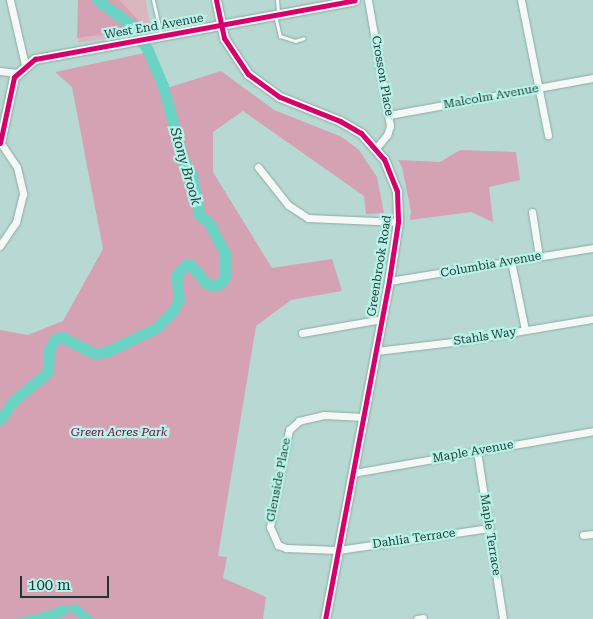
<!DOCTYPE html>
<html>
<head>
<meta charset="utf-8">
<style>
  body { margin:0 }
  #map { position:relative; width:593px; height:619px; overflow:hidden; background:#b8d9d3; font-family:"Roboto Serif",serif }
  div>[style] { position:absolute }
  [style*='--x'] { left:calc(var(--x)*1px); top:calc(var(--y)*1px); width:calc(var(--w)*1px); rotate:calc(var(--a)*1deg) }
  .green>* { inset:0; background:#d9b6c0 }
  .forest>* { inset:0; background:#d4a2b3 }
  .water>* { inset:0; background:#6ad3c4 }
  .river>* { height:11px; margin:-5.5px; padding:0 5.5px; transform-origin:5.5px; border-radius:5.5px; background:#6ad3c4 }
  .roads { filter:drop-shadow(0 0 1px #8ea8a4) drop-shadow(0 0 1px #8ea8a4) }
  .service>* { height:3px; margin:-1.5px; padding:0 1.5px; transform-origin:1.5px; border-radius:1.5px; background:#f4f9f8 }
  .minor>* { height:7px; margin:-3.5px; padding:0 3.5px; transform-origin:3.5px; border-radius:3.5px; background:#f4f9f8 }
  .tertiary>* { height:9px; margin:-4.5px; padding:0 4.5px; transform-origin:4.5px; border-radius:4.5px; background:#f4f9f8 }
  .cycleway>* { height:5px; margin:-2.5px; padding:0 2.5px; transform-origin:2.5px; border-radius:2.5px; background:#d6006c }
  span { translate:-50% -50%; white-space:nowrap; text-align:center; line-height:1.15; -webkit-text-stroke:4.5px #b8f3e9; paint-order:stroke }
  .street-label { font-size:12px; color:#1f3733 }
  .park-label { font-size:12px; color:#760839; font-style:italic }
  .water-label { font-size:14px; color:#23403b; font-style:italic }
  .scale { position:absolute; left:20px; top:576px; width:89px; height:22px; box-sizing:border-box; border:2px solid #1f3733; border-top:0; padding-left:6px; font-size:15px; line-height:18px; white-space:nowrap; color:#1f3733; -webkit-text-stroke:4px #b8f3e9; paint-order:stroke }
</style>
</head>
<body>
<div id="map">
  <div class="green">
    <div style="clip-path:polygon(78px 0,146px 0,151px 32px,78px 43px)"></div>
  </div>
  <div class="forest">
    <div style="clip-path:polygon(78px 0,119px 0,147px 29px,77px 38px)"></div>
    <div style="clip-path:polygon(149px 52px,167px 88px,221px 71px,274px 110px,342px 137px,359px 150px,377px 177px,384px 213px,366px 214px,364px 196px,243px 111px,213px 132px,213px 172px,272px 268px,332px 259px,342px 291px,291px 300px,256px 326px,218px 556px,227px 557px,223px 578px,266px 597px,263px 619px,0 619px,0 330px,28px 335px,63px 321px,103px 249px,72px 87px,55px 72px)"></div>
    <div style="clip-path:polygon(460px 150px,516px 152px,520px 180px,489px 187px,493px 222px,471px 212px,410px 220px,411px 211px,402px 167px,398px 160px,440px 162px)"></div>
  </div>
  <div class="water">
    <div style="clip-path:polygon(77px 604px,94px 619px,80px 619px,70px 611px,38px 619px,16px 619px)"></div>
  </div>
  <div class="river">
    <div style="--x:0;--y:420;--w:22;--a:-56"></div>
    <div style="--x:12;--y:402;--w:47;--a:-39.8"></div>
    <div style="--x:48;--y:372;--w:22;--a:-87"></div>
    <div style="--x:49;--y:350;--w:13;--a:-61"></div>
    <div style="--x:55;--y:339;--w:7;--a:-16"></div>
    <div style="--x:62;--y:337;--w:37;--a:27"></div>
    <div style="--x:95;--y:354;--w:13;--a:-13"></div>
    <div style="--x:108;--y:351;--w:53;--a:-25.6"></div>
    <div style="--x:156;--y:328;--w:24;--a:-45"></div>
    <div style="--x:173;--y:311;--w:13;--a:-63"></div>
    <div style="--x:179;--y:299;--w:23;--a:-97"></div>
    <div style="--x:176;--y:276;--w:14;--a:-51"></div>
    <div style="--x:185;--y:265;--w:6;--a:0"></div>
    <div style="--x:191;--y:265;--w:23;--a:50"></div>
    <div style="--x:206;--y:283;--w:8;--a:23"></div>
    <div style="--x:213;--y:286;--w:7;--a:-16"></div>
    <div style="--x:220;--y:284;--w:9;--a:-54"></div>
    <div style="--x:225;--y:277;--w:24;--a:-90"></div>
    <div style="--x:225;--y:253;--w:34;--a:-118"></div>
    <div style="--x:209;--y:223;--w:13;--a:-138"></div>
    <div style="--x:199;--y:214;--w:39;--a:-100"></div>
    <div style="--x:192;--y:176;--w:19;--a:-118"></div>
    <div style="--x:183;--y:159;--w:76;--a:-105.3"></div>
    <div style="--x:163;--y:86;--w:39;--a:-113"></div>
    <div style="--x:148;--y:50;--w:33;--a:-125"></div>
    <div style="--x:129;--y:23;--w:39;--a:-144"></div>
    <div style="--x:43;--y:619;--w:21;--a:-25"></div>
  </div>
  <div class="roads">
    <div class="service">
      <div style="--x:153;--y:0;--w:36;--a:77"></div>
      <div style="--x:277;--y:0;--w:12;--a:85"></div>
      <div style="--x:275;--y:15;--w:22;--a:77"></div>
      <div style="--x:280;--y:36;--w:16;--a:18"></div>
      <div style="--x:295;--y:41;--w:9;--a:-18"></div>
    </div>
    <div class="minor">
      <div style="--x:10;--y:0;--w:67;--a:77"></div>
      <div style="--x:368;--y:0;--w:128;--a:80.1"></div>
      <div style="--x:390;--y:126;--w:9;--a:108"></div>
      <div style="--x:387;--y:135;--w:17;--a:130"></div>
      <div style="--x:521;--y:0;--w:138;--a:78.7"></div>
      <div style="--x:0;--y:71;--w:17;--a:7"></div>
      <div style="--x:389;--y:115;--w:207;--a:-10.3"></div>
      <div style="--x:0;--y:142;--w:30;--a:56"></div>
      <div style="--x:17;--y:167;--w:28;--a:77"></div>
      <div style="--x:23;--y:194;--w:29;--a:104"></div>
      <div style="--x:16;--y:222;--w:29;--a:124"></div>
      <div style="--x:258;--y:167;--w:48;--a:51.7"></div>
      <div style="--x:288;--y:205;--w:24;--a:33"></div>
      <div style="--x:308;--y:218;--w:90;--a:2.5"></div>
      <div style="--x:532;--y:212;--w:45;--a:81"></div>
      <div style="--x:511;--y:261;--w:70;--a:78.5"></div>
      <div style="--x:389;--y:281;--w:207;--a:-9.2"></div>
      <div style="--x:302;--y:333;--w:81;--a:-9.9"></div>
      <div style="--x:376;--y:351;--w:86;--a:-6.7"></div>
      <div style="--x:461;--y:341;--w:134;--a:-9.5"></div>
      <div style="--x:363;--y:417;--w:39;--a:-177"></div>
      <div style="--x:324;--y:415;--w:26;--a:167"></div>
      <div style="--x:299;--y:421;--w:13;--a:138"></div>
      <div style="--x:289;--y:430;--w:99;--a:101.1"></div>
      <div style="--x:270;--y:527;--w:20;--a:66"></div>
      <div style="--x:278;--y:545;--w:9;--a:21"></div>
      <div style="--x:286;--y:548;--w:52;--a:2.2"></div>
      <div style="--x:338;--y:550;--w:153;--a:-8.3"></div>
      <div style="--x:477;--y:451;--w:170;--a:81.2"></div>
      <div style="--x:353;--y:473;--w:244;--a:-9.9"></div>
      <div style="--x:583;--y:535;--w:10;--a:-6"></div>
      <div style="--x:417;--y:619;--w:6;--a:-9"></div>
    </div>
    <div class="tertiary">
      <div style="--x:216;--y:0;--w:39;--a:78"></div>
      <div style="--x:224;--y:38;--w:43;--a:56.3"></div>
      <div style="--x:248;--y:74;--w:39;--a:36"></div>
      <div style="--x:280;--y:97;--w:65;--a:21.8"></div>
      <div style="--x:340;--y:121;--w:24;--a:30"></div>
      <div style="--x:361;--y:133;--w:35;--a:49"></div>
      <div style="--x:384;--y:159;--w:35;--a:68"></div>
      <div style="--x:397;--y:191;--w:31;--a:88"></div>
      <div style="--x:398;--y:222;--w:60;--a:98.7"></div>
      <div style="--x:389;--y:281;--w:344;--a:100.7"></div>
      <div style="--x:0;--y:143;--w:67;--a:-78"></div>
      <div style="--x:14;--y:77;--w:28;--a:-41"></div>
      <div style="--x:35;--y:59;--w:325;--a:-10.4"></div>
    </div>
  </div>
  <div class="cycleway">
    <div style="--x:216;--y:0;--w:39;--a:78"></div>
    <div style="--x:224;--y:38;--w:43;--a:56.3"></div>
    <div style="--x:248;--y:74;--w:39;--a:36"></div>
    <div style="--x:280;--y:97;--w:65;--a:21.8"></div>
    <div style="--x:340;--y:121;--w:24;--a:30"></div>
    <div style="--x:361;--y:133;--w:35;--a:49"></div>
    <div style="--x:384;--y:159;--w:35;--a:68"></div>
    <div style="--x:397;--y:191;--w:31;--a:88"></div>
    <div style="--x:398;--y:222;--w:60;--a:98.7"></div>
    <div style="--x:389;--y:281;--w:344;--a:100.7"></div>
    <div style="--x:0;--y:143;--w:67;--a:-78"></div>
    <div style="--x:14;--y:77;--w:28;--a:-41"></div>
    <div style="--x:35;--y:59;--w:325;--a:-10.4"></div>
  </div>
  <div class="street-label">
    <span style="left:154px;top:27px;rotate:-10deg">West End Avenue</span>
    <span style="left:382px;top:76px;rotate:80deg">Crosson Place</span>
    <span style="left:491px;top:97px;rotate:-10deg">Malcolm Avenue</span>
    <span style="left:491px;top:265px;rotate:-10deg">Columbia Avenue</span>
    <span style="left:380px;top:266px;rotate:-81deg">Greenbrook Road</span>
    <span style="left:485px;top:337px;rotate:-9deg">Stahls Way</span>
    <span style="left:473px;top:452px;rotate:-10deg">Maple Avenue</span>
    <span style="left:279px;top:480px;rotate:-79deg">Glenside Place</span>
    <span style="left:490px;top:535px;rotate:81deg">Maple Terrace</span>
    <span style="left:414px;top:539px;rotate:-8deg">Dahlia Terrace</span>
  </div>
  <div class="park-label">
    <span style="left:119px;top:433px">Green Acres Park</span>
  </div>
  <div class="water-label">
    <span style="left:186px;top:166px;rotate:74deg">Stony Brook</span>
  </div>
  <div class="scale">100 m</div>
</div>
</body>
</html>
